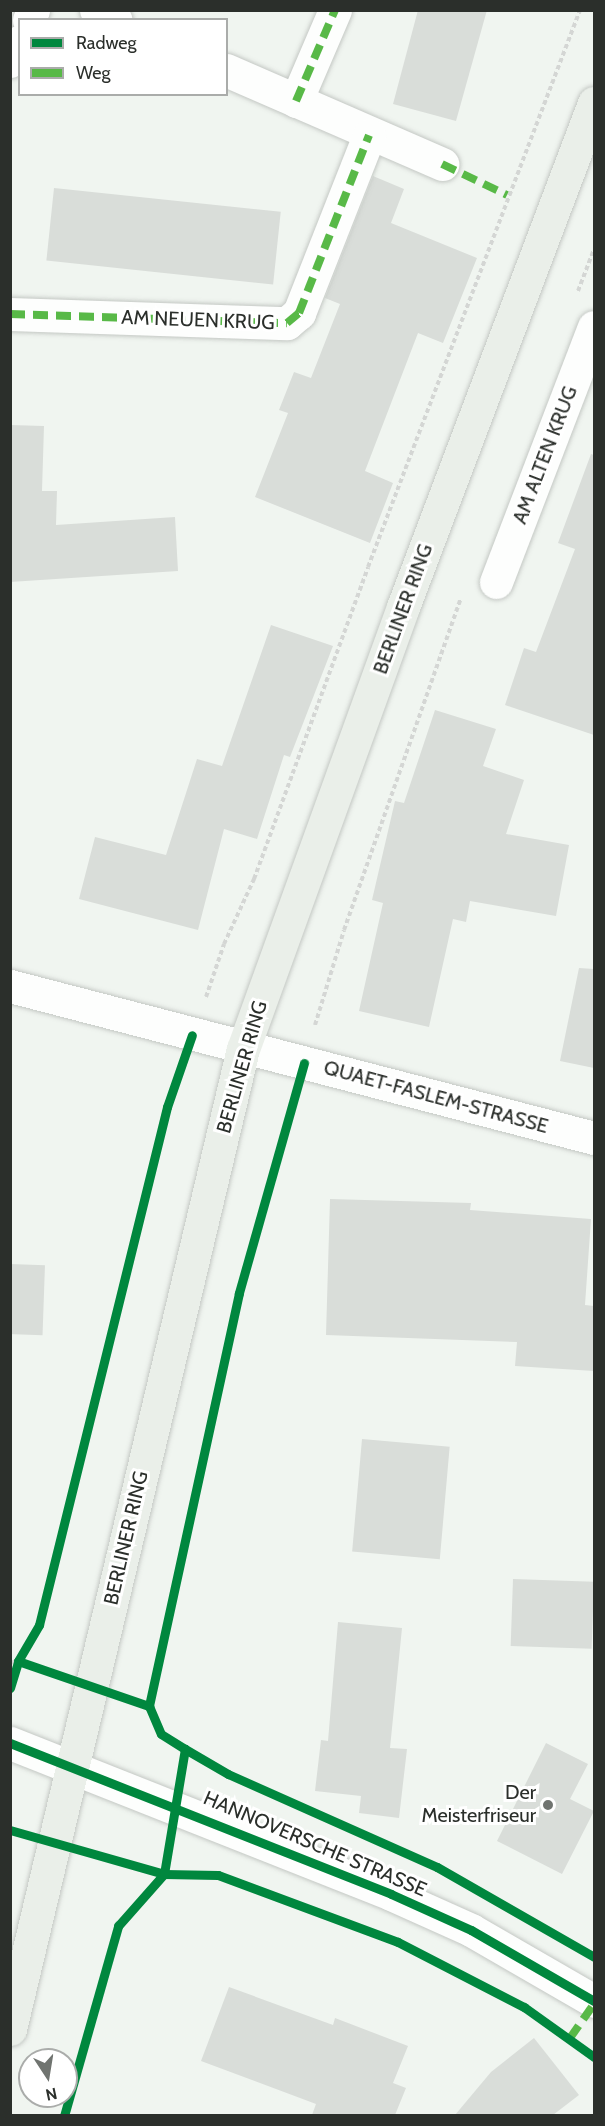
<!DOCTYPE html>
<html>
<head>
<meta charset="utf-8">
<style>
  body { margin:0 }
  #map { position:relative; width:605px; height:2126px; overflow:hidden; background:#f0f5f0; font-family:Cabin,sans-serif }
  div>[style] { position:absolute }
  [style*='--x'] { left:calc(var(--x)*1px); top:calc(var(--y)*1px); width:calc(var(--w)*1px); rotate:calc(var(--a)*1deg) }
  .building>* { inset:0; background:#d9ddd9; transform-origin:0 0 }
  .path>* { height:4px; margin-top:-2px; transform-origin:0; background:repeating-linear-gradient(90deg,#d4d6d4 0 4.5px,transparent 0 7.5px) }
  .roads { filter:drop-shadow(0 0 2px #c4c8c4) drop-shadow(0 0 2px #c4c8c4) }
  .minor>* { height:33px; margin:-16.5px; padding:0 16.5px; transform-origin:16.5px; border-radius:16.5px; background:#fdfefd }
  .major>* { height:33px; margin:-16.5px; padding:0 16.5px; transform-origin:16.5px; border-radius:16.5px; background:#eaefe9 }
  .quiet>* { height:8px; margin-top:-4px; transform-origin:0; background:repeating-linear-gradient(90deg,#58b947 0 15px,transparent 0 23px) }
  .cycleway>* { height:9px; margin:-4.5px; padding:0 4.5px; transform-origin:4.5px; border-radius:4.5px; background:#00873e }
  .dots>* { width:16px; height:16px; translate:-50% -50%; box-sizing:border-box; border:3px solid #fff; border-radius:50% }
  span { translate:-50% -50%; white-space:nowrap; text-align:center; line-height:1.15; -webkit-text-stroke:6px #fff; paint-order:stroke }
  .street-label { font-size:20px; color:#2b2f2b }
  .poi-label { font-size:20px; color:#2b2f2b }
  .right { translate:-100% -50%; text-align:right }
  .frame { position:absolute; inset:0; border:12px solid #2b2f2b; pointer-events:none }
  .legend { position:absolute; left:18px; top:18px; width:210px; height:78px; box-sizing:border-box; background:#fff; border:2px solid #aaacaa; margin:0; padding:8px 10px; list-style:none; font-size:18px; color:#2b2f2b }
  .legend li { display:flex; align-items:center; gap:12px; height:30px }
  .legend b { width:30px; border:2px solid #aaacaa }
  .north { position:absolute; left:18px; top:2048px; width:60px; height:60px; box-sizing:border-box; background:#fff; border:2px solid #aaacaa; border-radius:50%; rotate:168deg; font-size:16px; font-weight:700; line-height:24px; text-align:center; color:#2b2f2b }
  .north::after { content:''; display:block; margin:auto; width:21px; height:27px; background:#707470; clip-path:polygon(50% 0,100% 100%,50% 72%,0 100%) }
</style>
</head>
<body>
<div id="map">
  <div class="building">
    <div style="clip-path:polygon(418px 10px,487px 10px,456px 121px,393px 104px)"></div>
    <div style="clip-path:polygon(373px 176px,404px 189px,391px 223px,477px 258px,443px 343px,418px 333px,365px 471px,393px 483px,370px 543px,255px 497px,288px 413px,279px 410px,294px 372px,311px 378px,340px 304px,325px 298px)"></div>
    <div style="left:54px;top:188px;width:228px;height:73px;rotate:6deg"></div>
    <div style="clip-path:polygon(10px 425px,44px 426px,42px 491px,57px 491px,56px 525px,175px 517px,178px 571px,10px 582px)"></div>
    <div style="clip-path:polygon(591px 454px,594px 455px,594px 735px,505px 705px,524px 648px,536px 652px,575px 549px,558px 543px)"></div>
    <div style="clip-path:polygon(271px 625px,333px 646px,290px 757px,284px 755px,257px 839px,224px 829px,198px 930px,79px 899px,95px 837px,166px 855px,197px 759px,222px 766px)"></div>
    <div style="clip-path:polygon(435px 710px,496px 729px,483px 766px,524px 780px,506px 834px,569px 845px,556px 916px,470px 901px,466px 922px,453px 919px,429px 1027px,359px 1011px,383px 903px,372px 900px,395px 801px,404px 803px)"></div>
    <div style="clip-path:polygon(579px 968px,594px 969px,594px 1068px,560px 1061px)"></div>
    <div style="clip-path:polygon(330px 1199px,471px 1203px,470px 1210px,591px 1219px,585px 1305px,594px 1306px,594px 1371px,515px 1366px,517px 1342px,326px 1335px)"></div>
    <div style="left:10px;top:1264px;width:35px;height:70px;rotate:2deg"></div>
    <div style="left:362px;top:1439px;width:88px;height:113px;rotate:5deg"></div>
    <div style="left:513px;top:1579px;width:81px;height:67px;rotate:2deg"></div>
    <div style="clip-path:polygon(338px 1622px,402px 1628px,390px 1748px,407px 1749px,399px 1818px,359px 1813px,361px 1796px,315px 1791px,321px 1740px,328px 1741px)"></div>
    <div style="clip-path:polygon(546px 1743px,588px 1764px,570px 1799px,594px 1811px,562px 1874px,497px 1841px)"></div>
    <div style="clip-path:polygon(229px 1987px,333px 2025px,335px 2018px,408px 2046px,393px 2083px,406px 2088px,395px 2115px,312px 2115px,316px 2104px,201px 2061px)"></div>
    <div style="clip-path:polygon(534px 2038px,579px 2095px,553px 2115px,455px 2115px,491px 2072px)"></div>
  </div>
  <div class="path">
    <div style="--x:578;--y:291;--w:45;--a:-69.1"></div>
    <div style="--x:206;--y:997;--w:56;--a:-71.2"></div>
    <div style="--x:224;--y:944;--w:72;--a:-65.2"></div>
    <div style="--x:254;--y:879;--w:332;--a:-69.9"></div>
    <div style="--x:368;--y:567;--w:596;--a:-69.16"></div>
    <div style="--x:315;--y:1025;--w:99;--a:-73"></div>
    <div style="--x:344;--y:930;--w:352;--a:-70.6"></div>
    <div style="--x:10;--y:1663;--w:8;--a:-14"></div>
  </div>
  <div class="roads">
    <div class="minor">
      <div style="--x:96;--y:10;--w:22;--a:27"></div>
      <div style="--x:29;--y:20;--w:11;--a:-68"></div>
      <div style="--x:10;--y:61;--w:22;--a:-63"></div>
      <div style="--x:226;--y:70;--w:236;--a:23.5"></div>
      <div style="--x:296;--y:101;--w:99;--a:-66.8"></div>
      <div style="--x:10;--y:314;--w:277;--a:1.9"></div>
      <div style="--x:287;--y:323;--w:16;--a:-40"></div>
      <div style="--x:299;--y:313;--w:191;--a:-68.5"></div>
      <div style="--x:496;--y:582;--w:273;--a:-69"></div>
      <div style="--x:10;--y:986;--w:603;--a:14.59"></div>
      <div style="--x:10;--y:1743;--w:410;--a:21.6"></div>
      <div style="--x:391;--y:1894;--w:88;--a:24.2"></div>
      <div style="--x:471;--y:1930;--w:142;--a:30"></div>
    </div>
    <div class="major">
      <div style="--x:10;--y:2029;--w:1007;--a:-76.63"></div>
      <div style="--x:243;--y:1049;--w:470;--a:-70.1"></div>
      <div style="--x:403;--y:607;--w:539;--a:-69.24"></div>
    </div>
  </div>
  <div class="quiet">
    <div style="--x:296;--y:101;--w:99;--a:-66.8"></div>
    <div style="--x:442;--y:164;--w:72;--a:25.5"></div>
    <div style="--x:10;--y:314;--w:277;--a:1.9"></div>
    <div style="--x:287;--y:323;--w:16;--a:-40"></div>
    <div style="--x:299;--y:313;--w:191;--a:-68.5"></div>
    <div style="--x:570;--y:2038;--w:42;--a:-54.8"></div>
  </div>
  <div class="cycleway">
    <div style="--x:304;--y:1063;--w:239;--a:105.8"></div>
    <div style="--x:239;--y:1293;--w:423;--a:102.3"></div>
    <div style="--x:149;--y:1706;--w:30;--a:67"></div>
    <div style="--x:161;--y:1734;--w:28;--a:32"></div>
    <div style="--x:185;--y:1749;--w:50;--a:30.2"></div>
    <div style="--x:228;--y:1774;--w:229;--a:24"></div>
    <div style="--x:437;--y:1867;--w:181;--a:29.8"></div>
    <div style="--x:18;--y:1661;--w:139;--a:19"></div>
    <div style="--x:10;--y:1688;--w:28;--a:-73"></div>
    <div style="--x:18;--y:1661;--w:42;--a:-59.7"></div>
    <div style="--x:39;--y:1625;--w:534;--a:-76.12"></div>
    <div style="--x:167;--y:1107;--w:76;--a:-70.9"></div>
    <div style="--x:10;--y:1743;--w:410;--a:21.6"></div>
    <div style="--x:391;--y:1894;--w:88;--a:24.2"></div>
    <div style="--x:471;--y:1930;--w:142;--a:30"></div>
    <div style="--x:10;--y:1830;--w:160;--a:15.9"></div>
    <div style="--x:164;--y:1874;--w:54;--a:1.1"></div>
    <div style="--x:218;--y:1875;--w:192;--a:20.4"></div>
    <div style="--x:398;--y:1942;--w:142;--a:27.3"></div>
    <div style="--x:524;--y:2007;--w:86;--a:35.5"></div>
    <div style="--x:64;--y:2116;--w:198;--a:-74.1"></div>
    <div style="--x:118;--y:1926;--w:69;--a:-48.5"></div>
    <div style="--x:164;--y:1874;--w:127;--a:-80.5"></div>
  </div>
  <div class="dots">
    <div style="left:548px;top:1805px;background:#707470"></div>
  </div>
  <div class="street-label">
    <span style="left:198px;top:320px;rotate:2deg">AM NEUEN KRUG</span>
    <span style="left:545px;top:455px;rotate:-69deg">AM ALTEN KRUG</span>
    <span style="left:403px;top:609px;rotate:-70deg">BERLINER RING</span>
    <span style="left:242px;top:1067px;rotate:-74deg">BERLINER RING</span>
    <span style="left:436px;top:1097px;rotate:15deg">QUAET-FASLEM-STRASSE</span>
    <span style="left:126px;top:1538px;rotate:-77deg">BERLINER RING</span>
    <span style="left:315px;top:1844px;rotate:23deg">HANNOVERSCHE STRASSE</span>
  </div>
  <div class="poi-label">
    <span class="right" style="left:536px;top:1804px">Der<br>Meisterfriseur</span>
  </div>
  <div class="frame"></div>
  <ul class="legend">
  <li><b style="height:8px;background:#00873e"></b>Radweg</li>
  <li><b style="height:8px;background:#58b947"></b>Weg</li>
  </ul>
  <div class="north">N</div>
</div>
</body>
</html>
